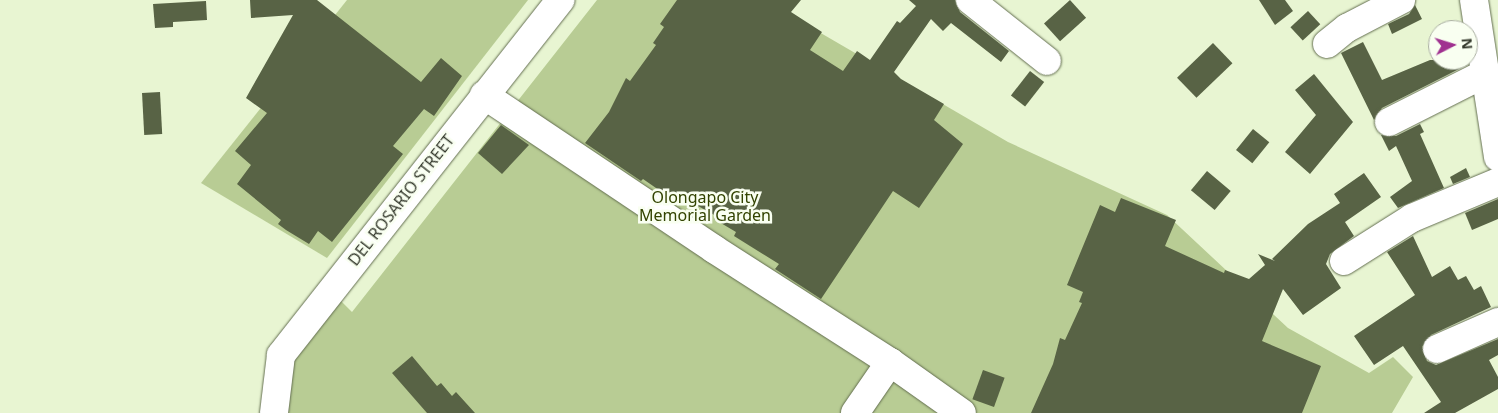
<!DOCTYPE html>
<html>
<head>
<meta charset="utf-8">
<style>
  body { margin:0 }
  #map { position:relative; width:1498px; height:413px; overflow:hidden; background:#e8f5d2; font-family:"Noto Sans",sans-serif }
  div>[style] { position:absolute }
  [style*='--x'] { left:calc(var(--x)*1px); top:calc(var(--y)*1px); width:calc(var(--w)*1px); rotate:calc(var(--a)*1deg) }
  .green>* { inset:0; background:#b8cc94 }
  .building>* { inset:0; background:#586345; transform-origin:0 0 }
  .roads { filter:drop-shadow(0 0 1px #636e50) drop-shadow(0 0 1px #636e50) }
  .minor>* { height:28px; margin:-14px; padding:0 14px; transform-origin:14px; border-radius:14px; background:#fff }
  .major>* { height:28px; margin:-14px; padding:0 14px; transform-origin:14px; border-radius:14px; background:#fff }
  span { translate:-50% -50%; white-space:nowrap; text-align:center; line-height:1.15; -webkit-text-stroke:5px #f9fff1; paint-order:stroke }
  .park-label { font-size:16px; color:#324301 }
  .street-label { font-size:16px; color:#33382b }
  .north { position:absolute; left:1428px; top:20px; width:50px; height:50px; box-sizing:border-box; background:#f9fff1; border:1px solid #aaafa2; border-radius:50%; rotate:85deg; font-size:14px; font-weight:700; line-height:20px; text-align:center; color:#33382b }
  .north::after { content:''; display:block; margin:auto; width:18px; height:22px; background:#a03190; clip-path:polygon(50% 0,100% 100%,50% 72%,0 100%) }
</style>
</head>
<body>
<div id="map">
  <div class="green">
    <div style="clip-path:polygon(347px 0,528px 0,327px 258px,201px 183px)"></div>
    <div style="clip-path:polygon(597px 0,764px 0,1008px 142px,1167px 215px,1288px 328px,1369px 373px,1393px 357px,1413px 377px,1392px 413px,283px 413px,282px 370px,341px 301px,352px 312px)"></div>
  </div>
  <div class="building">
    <div style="clip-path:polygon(250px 0,317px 0,421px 82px,441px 58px,462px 76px,434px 116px,424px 109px,393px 146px,403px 154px,332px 242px,318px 231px,309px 244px,286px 230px,278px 224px,281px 220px,237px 184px,251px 165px,235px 151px,267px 113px,246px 98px,293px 15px,251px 18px)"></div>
    <div style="clip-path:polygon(677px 0,801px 0,791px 12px,822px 32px,810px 50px,843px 71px,857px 51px,870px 60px,897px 21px,900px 23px,916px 6px,909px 0,955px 0,960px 12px,1009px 51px,1001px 62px,951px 23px,943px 31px,931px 19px,894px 72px,901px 79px,944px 104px,934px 120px,963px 144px,919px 208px,893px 191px,821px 299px,775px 269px,779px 264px,734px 236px,736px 232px,714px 219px,716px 216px,673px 192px,669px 197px,643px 179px,641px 181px,585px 143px,609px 112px,626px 78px,630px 81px,656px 45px,653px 43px,664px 27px,660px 24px)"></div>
    <div style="left:1070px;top:0;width:24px;height:35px;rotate:48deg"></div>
    <div style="clip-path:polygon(1259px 0,1285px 0,1293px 11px,1275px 25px)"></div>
    <div style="clip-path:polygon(206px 1px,207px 20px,173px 22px,173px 27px,155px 28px,153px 4px)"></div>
    <div style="clip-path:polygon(1415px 5px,1422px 19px,1392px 34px,1388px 24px,1409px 14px)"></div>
    <div style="left:1308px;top:11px;width:18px;height:24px;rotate:47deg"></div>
    <div style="clip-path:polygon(1363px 42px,1382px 80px,1430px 60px,1459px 60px,1461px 68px,1382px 108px,1374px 120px,1341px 53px)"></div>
    <div style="left:1213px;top:43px;width:28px;height:50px;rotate:46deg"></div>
    <div style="left:1030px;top:71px;width:18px;height:31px;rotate:38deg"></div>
    <div style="clip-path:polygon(1314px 74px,1353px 122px,1310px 174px,1285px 152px,1316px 115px,1295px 90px)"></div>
    <div style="left:160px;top:92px;width:42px;height:18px;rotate:87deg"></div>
    <div style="clip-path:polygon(1420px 124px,1424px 132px,1420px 134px,1444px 188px,1398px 208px,1390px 197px,1412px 181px,1396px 146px,1389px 151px,1381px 135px,1396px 136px)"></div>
    <div style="clip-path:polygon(501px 125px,529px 145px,502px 174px,478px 153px)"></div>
    <div style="left:1253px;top:129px;width:21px;height:27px;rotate:39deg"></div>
    <div style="clip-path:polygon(1466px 168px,1470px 177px,1453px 184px,1450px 177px)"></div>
    <div style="left:1207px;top:171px;width:31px;height:25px;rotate:40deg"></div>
    <div style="clip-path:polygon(1364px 173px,1381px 197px,1345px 222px,1354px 236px,1330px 254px,1326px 264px,1341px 288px,1303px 315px,1283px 289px,1262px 341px,1321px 366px,1302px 413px,1031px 413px,1053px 364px,1060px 338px,1065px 340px,1082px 303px,1079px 302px,1083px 292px,1067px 285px,1100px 205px,1115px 212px,1121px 198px,1176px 220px,1165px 246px,1224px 273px,1225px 270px,1249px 279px,1265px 265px,1258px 254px,1275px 261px,1272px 259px,1308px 224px,1340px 203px,1334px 194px)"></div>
    <div style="clip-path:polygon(1498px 199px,1498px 219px,1472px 230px,1465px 213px)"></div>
    <div style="clip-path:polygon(1413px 236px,1432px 277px,1450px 266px,1458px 280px,1466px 276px,1474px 290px,1481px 286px,1491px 307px,1431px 335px,1422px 347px,1427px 361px,1436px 365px,1498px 339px,1498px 355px,1489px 360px,1498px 377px,1498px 389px,1455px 413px,1424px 413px,1441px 402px,1403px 346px,1374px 365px,1354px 336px,1415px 295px,1387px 252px)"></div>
    <div style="clip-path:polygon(412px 356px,437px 386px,441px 383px,452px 396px,456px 392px,475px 413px,427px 413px,392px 373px)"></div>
    <div style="left:983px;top:370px;width:23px;height:31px;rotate:20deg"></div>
  </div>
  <div class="roads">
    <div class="minor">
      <div style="--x:970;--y:0;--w:98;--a:38.4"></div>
      <div style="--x:1474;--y:0;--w:159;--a:81.3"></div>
      <div style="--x:1327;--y:44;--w:26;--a:-39"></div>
      <div style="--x:1347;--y:28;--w:61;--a:-27.4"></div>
      <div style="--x:484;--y:95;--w:277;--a:33.8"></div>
      <div style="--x:714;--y:249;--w:209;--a:32.7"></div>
      <div style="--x:890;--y:362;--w:88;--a:35.3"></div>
      <div style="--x:1389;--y:122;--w:109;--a:-26.8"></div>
      <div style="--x:1344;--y:261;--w:80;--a:-32.3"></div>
      <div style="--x:1412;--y:218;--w:93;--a:-22.7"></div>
      <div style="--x:1437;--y:349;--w:67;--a:-23.9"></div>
      <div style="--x:855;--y:413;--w:62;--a:-55.5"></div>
    </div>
    <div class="major">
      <div style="--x:274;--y:413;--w:58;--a:-83.1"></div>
      <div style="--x:281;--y:355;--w:452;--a:-51.8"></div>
    </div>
  </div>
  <div class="park-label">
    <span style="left:705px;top:206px">Olongapo City<br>Memorial Garden</span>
  </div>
  <div class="street-label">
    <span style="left:401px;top:200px;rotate:-52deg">DEL ROSARIO STREET</span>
  </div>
  <div class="north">N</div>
</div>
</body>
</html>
